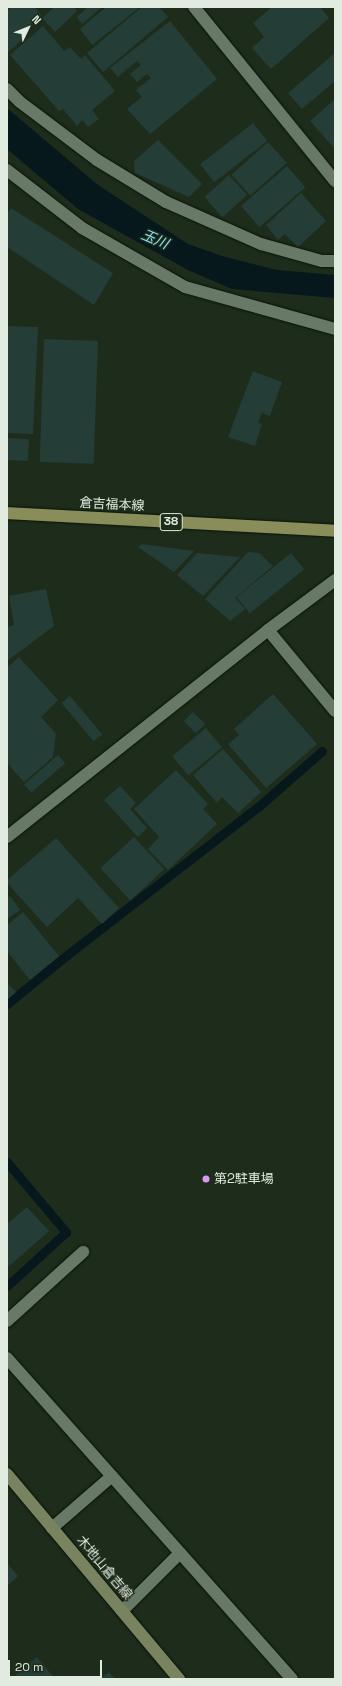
<!DOCTYPE html>
<html>
<head>
<meta charset="utf-8">
<style>
  body { margin:0 }
  #map { position:relative; width:342px; height:1686px; overflow:hidden; background:#1e2c1c; font-family:"Space Grotesk","Noto Sans JP",sans-serif }
  div>[style] { position:absolute }
  [style*='--x'] { left:calc(var(--x)*1px); top:calc(var(--y)*1px); width:calc(var(--w)*1px); rotate:calc(var(--a)*1deg) }
  .water>* { inset:0; background:#06181b }
  .stream>* { height:9px; margin:-4.5px; padding:0 4.5px; transform-origin:4.5px; border-radius:4.5px; background:#06181b }
  .building>* { inset:0; background:#243e37; transform-origin:0 0 }
  .roads { filter:drop-shadow(0 0 1px #071406) drop-shadow(0 0 1px #071406) }
  .service>* { height:12px; margin:-6px; padding:0 6px; transform-origin:6px; border-radius:6px; background:#697967 }
  .minor>* { height:12px; margin:-6px; padding:0 6px; transform-origin:6px; border-radius:6px; background:#697967 }
  .tertiary>* { height:12px; margin:-6px; padding:0 6px; transform-origin:6px; border-radius:6px; background:#697967 }
  .secondary>* { height:12px; margin:-6px; padding:0 6px; transform-origin:6px; border-radius:6px; background:#798360 }
  .primary>* { height:12px; margin:-6px; padding:0 6px; transform-origin:6px; border-radius:6px; background:#898d59 }
  .dots>* { width:11px; height:11px; translate:-50% -50%; box-sizing:border-box; border:2px solid #1e2c1c; border-radius:50% }
  span { translate:-50% -50%; white-space:nowrap; text-align:center; line-height:1.15; -webkit-text-stroke:3px #1e2c1c; paint-order:stroke }
  .shield-label span { padding:1px 3px; background:#1e2c1c; border:1px solid; border-radius:3px; -webkit-text-stroke-width:0 }
  .shield-label { font-size:12px; color:#e1ebe0; font-weight:700 }
  .street-label { font-size:13px; color:#e1ebe0 }
  .poi-label { font-size:13px; color:#e1ebe0 }
  .left { translate:0 -50%; text-align:left }
  .water-label { font-size:14px; color:#86e5f7; font-style:italic }
  .frame { position:absolute; inset:0; border:8px solid #e1ebe0; pointer-events:none }
  .north { position:absolute; left:8px; top:8px; width:40px; height:40px; -webkit-text-stroke:3px #1e2c1c; paint-order:stroke; rotate:47deg; font-size:11px; font-weight:700; line-height:16px; text-align:center; color:#e1ebe0 }
  .north::after { content:''; display:block; margin:auto; width:14px; height:18px; background:#e1ebe0; clip-path:polygon(50% 0,100% 100%,50% 72%,0 100%) }
  .scale { position:absolute; left:8px; top:1660px; width:94px; height:18px; box-sizing:border-box; border:2px solid #e1ebe0; border-top:0; padding-left:5px; font-size:12px; line-height:14px; white-space:nowrap; color:#e1ebe0; -webkit-text-stroke:3px #1e2c1c; paint-order:stroke }
</style>
</head>
<body>
<div id="map">
  <div class="water">
    <div style="clip-path:polygon(7px 108px,98px 185px,188px 244px,222px 256px,277px 270px,335px 275px,335px 298px,232px 289px,188px 270px,78px 209px,7px 149px)"></div>
  </div>
  <div class="stream">
    <div style="--x:7;--y:1004;--w:77;--a:-39.2"></div>
    <div style="--x:67;--y:955;--w:242;--a:-37.8"></div>
    <div style="--x:258;--y:807;--w:85;--a:-41.2"></div>
    <div style="--x:7;--y:1162;--w:92;--a:49.9"></div>
    <div style="--x:66;--y:1232;--w:80;--a:137.5"></div>
  </div>
  <div class="building">
    <div style="clip-path:polygon(11px 7px,34px 7px,41px 15px,20px 33px,24px 38px,7px 53px,7px 11px)"></div>
    <div style="clip-path:polygon(54px 7px,74px 7px,77px 11px,55px 32px,42px 18px)"></div>
    <div style="clip-path:polygon(88px 7px,102px 7px,82px 24px,77px 17px)"></div>
    <div style="clip-path:polygon(106px 7px,140px 7px,92px 45px,80px 29px)"></div>
    <div style="clip-path:polygon(142px 7px,159px 7px,168px 17px,103px 72px,87px 53px)"></div>
    <div style="clip-path:polygon(272px 7px,320px 7px,329px 18px,271px 69px,252px 48px,264px 37px,253px 23px)"></div>
    <div style="clip-path:polygon(170px 21px,217px 79px,150px 134px,127px 109px,142px 97px,136px 90px,151px 78px,147px 74px,137px 82px,130px 74px,141px 65px,137px 61px,118px 77px,110px 68px)"></div>
    <div style="clip-path:polygon(43px 26px,64px 51px,70px 47px,81px 59px,85px 55px,115px 91px,92px 110px,99px 119px,88px 127px,82px 120px,77px 126px,63px 109px,59px 111px,10px 55px)"></div>
    <div style="clip-path:polygon(335px 53px,335px 81px,302px 109px,288px 93px)"></div>
    <div style="clip-path:polygon(335px 99px,335px 149px,310px 121px)"></div>
    <div style="left:253px;top:123px;width:23px;height:67px;rotate:52deg"></div>
    <div style="clip-path:polygon(158px 140px,202px 184px,189px 197px,135px 173px,134px 161px)"></div>
    <div style="left:268px;top:142px;width:28px;height:49px;rotate:48deg"></div>
    <div style="left:287px;top:166px;width:28px;height:61px;rotate:49deg"></div>
    <div style="left:229px;top:175px;width:27px;height:33px;rotate:48deg"></div>
    <div style="clip-path:polygon(301px 193px,326px 221px,298px 247px,285px 234px,278px 240px,266px 225px)"></div>
    <div style="clip-path:polygon(11px 208px,113px 273px,94px 305px,7px 247px,7px 214px)"></div>
    <div style="clip-path:polygon(7px 326px,38px 327px,33px 434px,7px 433px)"></div>
    <div style="left:44px;top:339px;width:54px;height:123px;rotate:2deg"></div>
    <div style="clip-path:polygon(253px 371px,282px 382px,270px 416px,262px 413px,258px 423px,262px 424px,255px 446px,228px 437px)"></div>
    <div style="left:7px;top:438px;width:22px;height:22px;rotate:3deg"></div>
    <div style="clip-path:polygon(142px 544px,194px 551px,174px 572px,138px 547px)"></div>
    <div style="clip-path:polygon(248px 552px,259px 553px,273px 566px,235px 598px,245px 609px,230px 621px,205px 599px)"></div>
    <div style="clip-path:polygon(197px 553px,240px 557px,203px 596px,177px 575px)"></div>
    <div style="left:291px;top:553px;width:21px;height:70px;rotate:51deg"></div>
    <div style="clip-path:polygon(46px 589px,54px 626px,7px 661px,7px 627px,14px 625px,9px 596px)"></div>
    <div style="clip-path:polygon(19px 657px,58px 700px,41px 717px,56px 734px,53px 757px,24px 782px,7px 763px,7px 668px)"></div>
    <div style="clip-path:polygon(273px 694px,317px 744px,266px 788px,228px 744px,239px 735px,234px 729px)"></div>
    <div style="left:70px;top:696px;width:50px;height:11px;rotate:50deg"></div>
    <div style="left:193px;top:712px;width:17px;height:13px;rotate:45deg"></div>
    <div style="left:206px;top:728px;width:25px;height:44px;rotate:50deg"></div>
    <div style="clip-path:polygon(223px 749px,261px 792px,238px 813px,222px 797px,217px 803px,193px 775px)"></div>
    <div style="left:58px;top:755px;width:11px;height:45px;rotate:49deg"></div>
    <div style="clip-path:polygon(176px 770px,208px 804px,203px 809px,217px 824px,168px 870px,148px 849px,159px 837px,134px 809px)"></div>
    <div style="clip-path:polygon(120px 786px,136px 803px,130px 809px,147px 828px,138px 837px,104px 800px)"></div>
    <div style="left:134px;top:837px;width:44px;height:46px;rotate:47deg"></div>
    <div style="clip-path:polygon(56px 838px,119px 908px,102px 924px,78px 898px,47px 927px,7px 883px,7px 880px)"></div>
    <div style="clip-path:polygon(10px 896px,20px 910px,7px 919px,7px 898px)"></div>
    <div style="clip-path:polygon(23px 912px,59px 956px,30px 980px,7px 951px,7px 925px)"></div>
    <div style="clip-path:polygon(7px 983px,16px 992px,7px 1000px)"></div>
    <div style="clip-path:polygon(27px 1207px,49px 1231px,7px 1268px,7px 1224px)"></div>
    <div style="clip-path:polygon(7px 1563px,18px 1576px,7px 1586px)"></div>
    <div style="clip-path:polygon(37px 1657px,55px 1679px,11px 1679px)"></div>
    <div style="clip-path:polygon(109px 1672px,115px 1679px,100px 1679px)"></div>
  </div>
  <div class="roads">
    <div class="service">
      <div style="--x:7;--y:1321;--w:103;--a:-42.2"></div>
      <div style="--x:7;--y:1358;--w:429;--a:48.4"></div>
      <div style="--x:52;--y:1528;--w:79;--a:-40.9"></div>
      <div style="--x:122;--y:1611;--w:82;--a:-45"></div>
    </div>
    <div class="minor">
      <div style="--x:7;--y:89;--w:18;--a:45"></div>
      <div style="--x:20;--y:102;--w:96;--a:37"></div>
      <div style="--x:97;--y:160;--w:81;--a:31.3"></div>
      <div style="--x:166;--y:202;--w:104;--a:23.9"></div>
      <div style="--x:261;--y:244;--w:63;--a:15.6"></div>
      <div style="--x:322;--y:261;--w:13;--a:0"></div>
      <div style="--x:7;--y:170;--w:95;--a:37.7"></div>
      <div style="--x:82;--y:228;--w:119;--a:29.8"></div>
      <div style="--x:185;--y:287;--w:156;--a:15.6"></div>
      <div style="--x:268;--y:630;--w:105;--a:50.4"></div>
      <div style="--x:7;--y:837;--w:333;--a:-38.4"></div>
      <div style="--x:268;--y:630;--w:84;--a:-36.7"></div>
    </div>
    <div class="tertiary">
      <div style="--x:194;--y:7;--w:224;--a:51"></div>
    </div>
    <div class="secondary">
      <div style="--x:7;--y:1474;--w:268;--a:50"></div>
    </div>
    <div class="primary">
      <div style="--x:7;--y:513;--w:328;--a:3.1"></div>
    </div>
  </div>
  <div class="dots">
    <div style="left:206px;top:1179px;background:#db99f5"></div>
  </div>
  <div class="shield-label">
    <span style="left:171px;top:522px">38</span>
  </div>
  <div class="street-label">
    <span style="left:112px;top:505px;rotate:3deg">倉吉福本線</span>
    <span style="left:104px;top:1568px;rotate:50deg">木地山倉吉線</span>
  </div>
  <div class="poi-label">
    <span class="left" style="left:214px;top:1179px">第2駐車場</span>
  </div>
  <div class="water-label">
    <span style="left:155px;top:239px;rotate:23deg">玉川</span>
  </div>
  <div class="frame"></div>
  <div class="north">N</div>
  <div class="scale">20 m</div>
</div>
</body>
</html>
